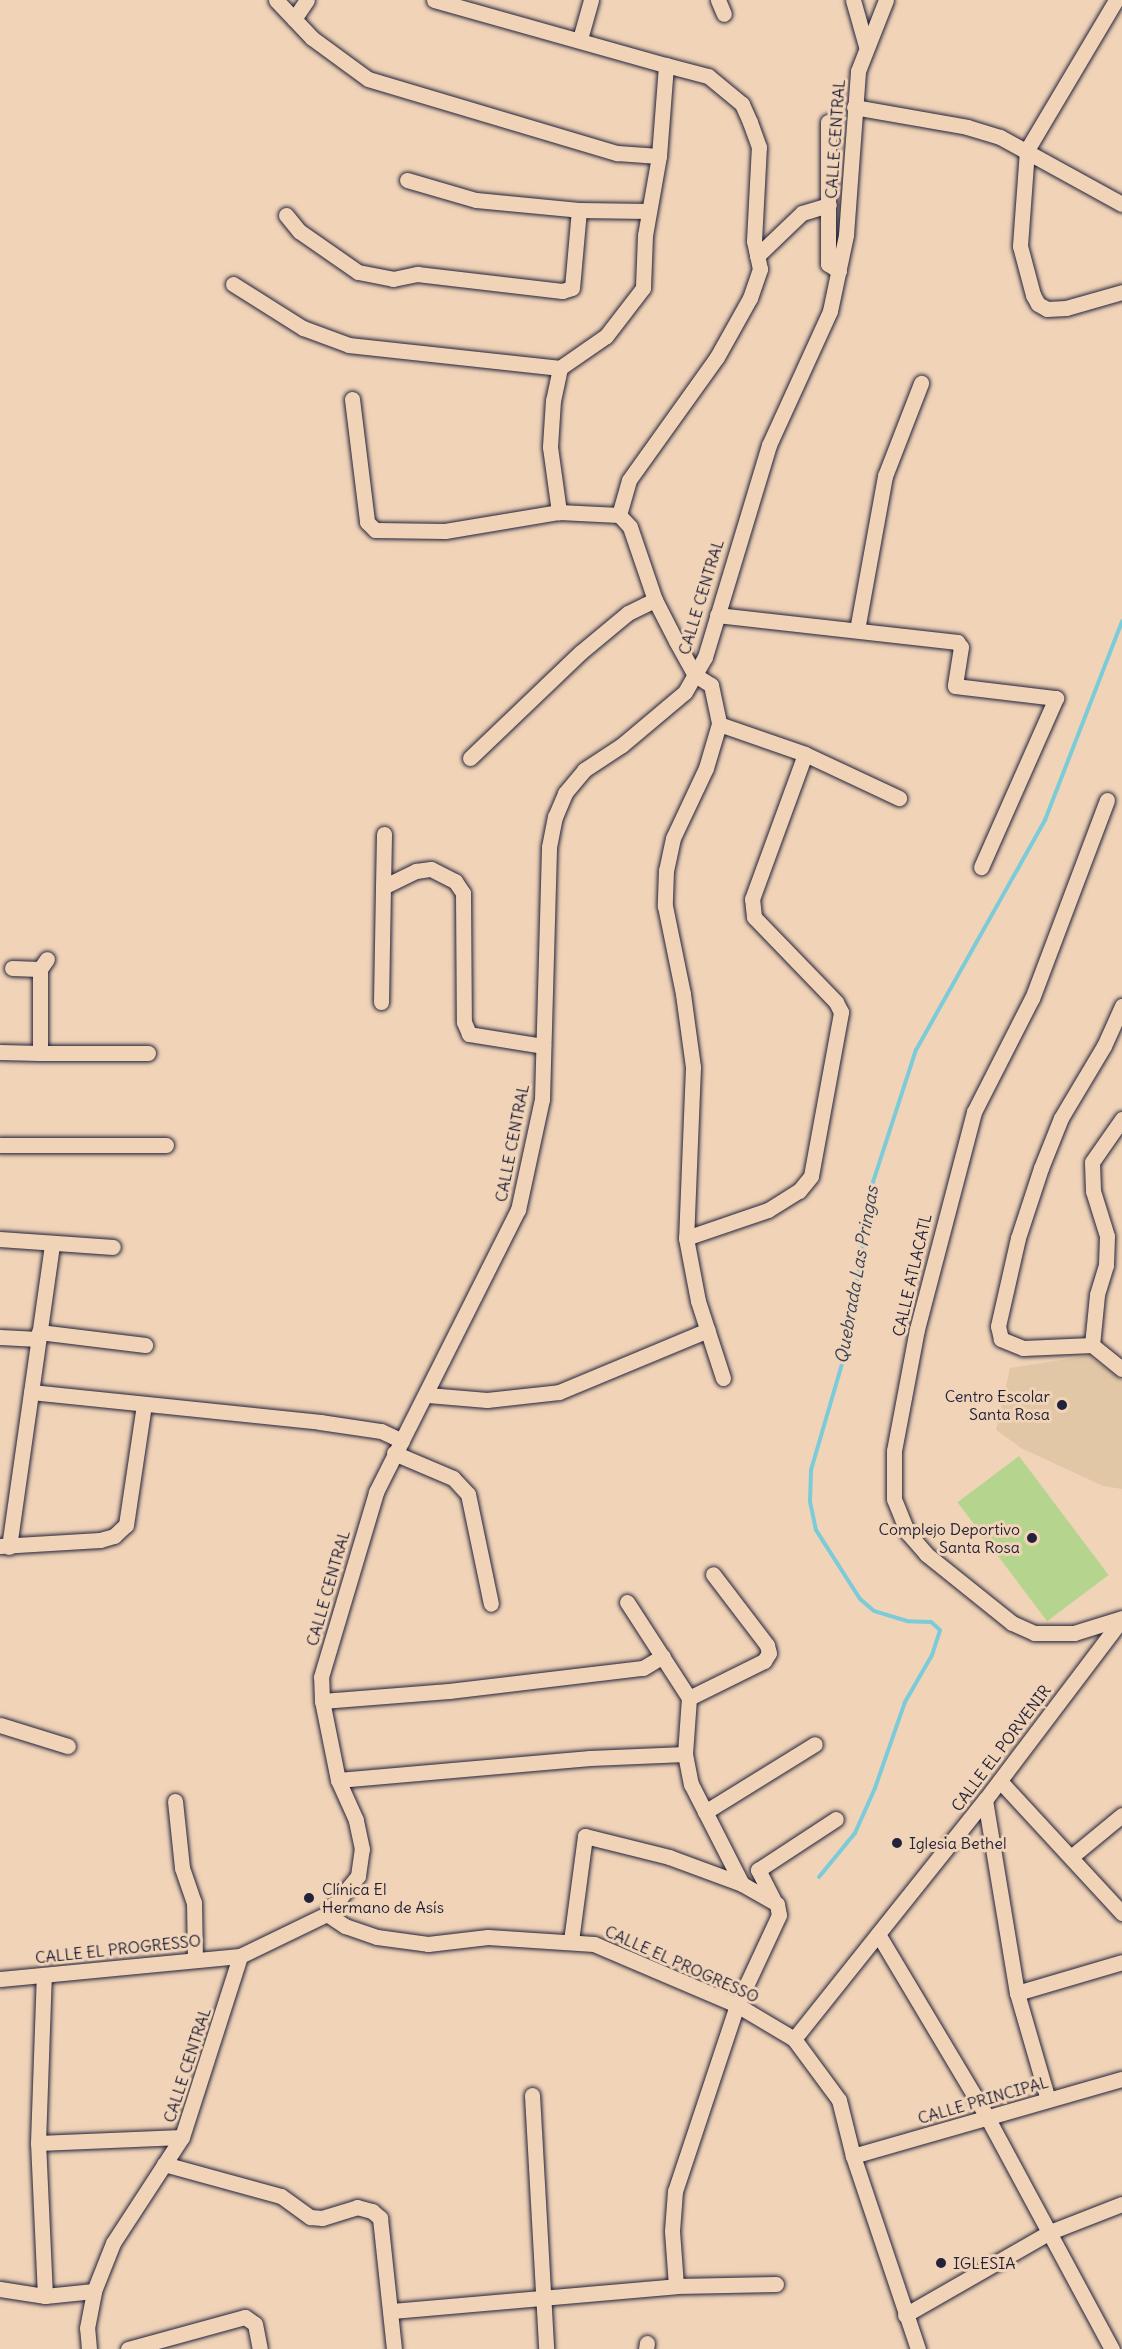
<!DOCTYPE html>
<html>
<head>
<meta charset="utf-8">
<style>
  body { margin:0 }
  #map { position:relative; width:1122px; height:2349px; overflow:hidden; background:#f1d4b8; font-family:Delius,sans-serif }
  div>[style] { position:absolute }
  [style*='--x'] { left:calc(var(--x)*1px); top:calc(var(--y)*1px); width:calc(var(--w)*1px); rotate:calc(var(--a)*1deg) }
  .built>* { inset:0; background:#e2c7a6 }
  .green>* { inset:0; background:#b5d58e; transform-origin:0 0 }
  .stream>* { height:4px; margin:-2px; padding:0 2px; transform-origin:2px; border-radius:2px; background:#7ccbd9 }
  .roads { filter:drop-shadow(0 0 2px #22223b) drop-shadow(0 0 2px #22223b) }
  .minor>* { height:15px; margin:-7.5px; padding:0 7.5px; transform-origin:7.5px; border-radius:7.5px; background:#f1d4b8 }
  .dots>* { width:16px; height:16px; translate:-50% -50%; box-sizing:border-box; border:3px solid #f1d4b8; border-radius:50% }
  span { translate:-50% -50%; white-space:nowrap; text-align:center; line-height:1.15; -webkit-text-stroke:6px #f1d4b8; paint-order:stroke }
  .street-label { font-size:16px; color:#22223b }
  .poi-label { font-size:16px; color:#22223b }
  .right { translate:-100% -50%; text-align:right }
  .left { translate:0 -50%; text-align:left }
  .water-label { font-size:18px; color:#34445b; font-style:italic }
</style>
</head>
<body>
<div id="map">
  <div class="built">
    <div style="clip-path:polygon(1088px 1356px,1122px 1380px,1122px 1489px,1103px 1486px,1021px 1448px,996px 1430px,1010px 1368px)"></div>
  </div>
  <div class="green">
    <div style="left:1019px;top:1456px;width:149px;height:77px;rotate:53deg"></div>
  </div>
  <div class="stream">
    <div style="--x:819;--y:1877;--w:57;--a:-50.7"></div>
    <div style="--x:855;--y:1833;--w:49;--a:-66"></div>
    <div style="--x:875;--y:1788;--w:91;--a:-70.8"></div>
    <div style="--x:905;--y:1702;--w:54;--a:-60.1"></div>
    <div style="--x:932;--y:1655;--w:26;--a:-72"></div>
    <div style="--x:940;--y:1630;--w:12;--a:-138"></div>
    <div style="--x:931;--y:1622;--w:24;--a:-178"></div>
    <div style="--x:907;--y:1621;--w:34;--a:-163"></div>
    <div style="--x:874;--y:1611;--w:18;--a:-139"></div>
    <div style="--x:860;--y:1599;--w:82;--a:-122.5"></div>
    <div style="--x:816;--y:1530;--w:30;--a:-102"></div>
    <div style="--x:810;--y:1501;--w:31;--a:-88"></div>
    <div style="--x:811;--y:1470;--w:125;--a:-73.7"></div>
    <div style="--x:846;--y:1350;--w:170;--a:-80.9"></div>
    <div style="--x:873;--y:1182;--w:139;--a:-72"></div>
    <div style="--x:916;--y:1050;--w:264;--a:-60.7"></div>
    <div style="--x:1045;--y:820;--w:213;--a:-68.8"></div>
  </div>
  <div class="roads">
    <div class="minor">
      <div style="--x:276;--y:0;--w:52;--a:46.5"></div>
      <div style="--x:312;--y:38;--w:69;--a:36.2"></div>
      <div style="--x:368;--y:79;--w:260;--a:16.6"></div>
      <div style="--x:617;--y:153;--w:42;--a:4.1"></div>
      <div style="--x:434;--y:0;--w:241;--a:15.7"></div>
      <div style="--x:666;--y:65;--w:91;--a:94.4"></div>
      <div style="--x:659;--y:156;--w:80;--a:100"></div>
      <div style="--x:645;--y:235;--w:53;--a:92.2"></div>
      <div style="--x:643;--y:288;--w:61;--a:127.6"></div>
      <div style="--x:606;--y:336;--w:56;--a:145.2"></div>
      <div style="--x:560;--y:368;--w:33;--a:102"></div>
      <div style="--x:553;--y:400;--w:47;--a:93.7"></div>
      <div style="--x:550;--y:447;--w:66;--a:82.1"></div>
      <div style="--x:718;--y:0;--w:15;--a:67"></div>
      <div style="--x:853;--y:0;--w:48;--a:74.2"></div>
      <div style="--x:1116;--y:0;--w:174;--a:120.7"></div>
      <div style="--x:1027;--y:150;--w:96;--a:94.2"></div>
      <div style="--x:1020;--y:246;--w:51;--a:75.1"></div>
      <div style="--x:1033;--y:295;--w:10;--a:61"></div>
      <div style="--x:1038;--y:304;--w:10;--a:29"></div>
      <div style="--x:1047;--y:309;--w:19;--a:-3"></div>
      <div style="--x:1066;--y:308;--w:58;--a:-15.9"></div>
      <div style="--x:294;--y:19;--w:23;--a:-56"></div>
      <div style="--x:580;--y:39;--w:41;--a:-74.2"></div>
      <div style="--x:854;--y:107;--w:115;--a:10"></div>
      <div style="--x:967;--y:127;--w:34;--a:17"></div>
      <div style="--x:1000;--y:137;--w:139;--a:28.8"></div>
      <div style="--x:828;--y:122;--w:142;--a:90"></div>
      <div style="--x:828;--y:264;--w:13;--a:32"></div>
      <div style="--x:407;--y:180;--w:72;--a:16.2"></div>
      <div style="--x:476;--y:200;--w:103;--a:5.5"></div>
      <div style="--x:579;--y:210;--w:70;--a:0.8"></div>
      <div style="--x:286;--y:215;--w:21;--a:51"></div>
      <div style="--x:299;--y:231;--w:72;--a:34.8"></div>
      <div style="--x:358;--y:272;--w:36;--a:11"></div>
      <div style="--x:393;--y:279;--w:25;--a:-12"></div>
      <div style="--x:417;--y:274;--w:146;--a:6.7"></div>
      <div style="--x:562;--y:291;--w:10;--a:-17"></div>
      <div style="--x:572;--y:288;--w:78;--a:-84.9"></div>
      <div style="--x:757;--y:256;--w:62;--a:-43.7"></div>
      <div style="--x:802;--y:213;--w:28;--a:-17"></div>
      <div style="--x:233;--y:284;--w:83;--a:32.2"></div>
      <div style="--x:303;--y:328;--w:49;--a:20.3"></div>
      <div style="--x:349;--y:345;--w:212;--a:6.2"></div>
      <div style="--x:352;--y:399;--w:124;--a:83"></div>
      <div style="--x:367;--y:522;--w:11;--a:45"></div>
      <div style="--x:375;--y:530;--w:70;--a:0.8"></div>
      <div style="--x:445;--y:531;--w:116;--a:-9.5"></div>
      <div style="--x:559;--y:512;--w:60;--a:2.9"></div>
      <div style="--x:619;--y:515;--w:16;--a:47"></div>
      <div style="--x:630;--y:527;--w:77;--a:71.1"></div>
      <div style="--x:655;--y:600;--w:46;--a:62.9"></div>
      <div style="--x:676;--y:641;--w:39;--a:61"></div>
      <div style="--x:695;--y:675;--w:19;--a:32"></div>
      <div style="--x:711;--y:685;--w:40;--a:78"></div>
      <div style="--x:719;--y:724;--w:46;--a:106.5"></div>
      <div style="--x:706;--y:768;--w:77;--a:115.2"></div>
      <div style="--x:673;--y:838;--w:33;--a:102"></div>
      <div style="--x:666;--y:870;--w:36;--a:92"></div>
      <div style="--x:665;--y:906;--w:90;--a:78.4"></div>
      <div style="--x:683;--y:994;--w:74;--a:82.2"></div>
      <div style="--x:693;--y:1067;--w:171;--a:92.3"></div>
      <div style="--x:686;--y:1238;--w:64;--a:79.2"></div>
      <div style="--x:698;--y:1301;--w:81;--a:72"></div>
      <div style="--x:619;--y:515;--w:36;--a:-74"></div>
      <div style="--x:629;--y:480;--w:151;--a:-54.4"></div>
      <div style="--x:717;--y:357;--w:68;--a:-60.8"></div>
      <div style="--x:750;--y:298;--w:31;--a:-71"></div>
      <div style="--x:760;--y:269;--w:29;--a:-102"></div>
      <div style="--x:754;--y:241;--w:94;--a:-87"></div>
      <div style="--x:759;--y:147;--w:27;--a:-110"></div>
      <div style="--x:750;--y:122;--w:20;--a:-114"></div>
      <div style="--x:742;--y:104;--w:44;--a:-140.5"></div>
      <div style="--x:708;--y:76;--w:43;--a:-165.3"></div>
      <div style="--x:717;--y:615;--w:242;--a:6.4"></div>
      <div style="--x:957;--y:642;--w:6;--a:51"></div>
      <div style="--x:961;--y:647;--w:39;--a:99"></div>
      <div style="--x:955;--y:686;--w:102;--a:6.8"></div>
      <div style="--x:1056;--y:698;--w:185;--a:113.9"></div>
      <div style="--x:857;--y:630;--w:157;--a:-79.7"></div>
      <div style="--x:885;--y:476;--w:100;--a:-68.8"></div>
      <div style="--x:719;--y:724;--w:91;--a:19.2"></div>
      <div style="--x:805;--y:754;--w:104;--a:25.1"></div>
      <div style="--x:470;--y:758;--w:153;--a:-43.7"></div>
      <div style="--x:581;--y:652;--w:61;--a:-39.7"></div>
      <div style="--x:628;--y:613;--w:30;--a:-26"></div>
      <div style="--x:1107;--y:800;--w:212;--a:110.7"></div>
      <div style="--x:1032;--y:998;--w:128;--a:117"></div>
      <div style="--x:974;--y:1112;--w:224;--a:104.7"></div>
      <div style="--x:917;--y:1329;--w:124;--a:100.7"></div>
      <div style="--x:894;--y:1451;--w:48;--a:90"></div>
      <div style="--x:894;--y:1499;--w:37;--a:68"></div>
      <div style="--x:908;--y:1533;--w:28;--a:49"></div>
      <div style="--x:926;--y:1554;--w:110;--a:38.7"></div>
      <div style="--x:1012;--y:1623;--w:24;--a:24"></div>
      <div style="--x:1034;--y:1633;--w:40;--a:0"></div>
      <div style="--x:1074;--y:1633;--w:50;--a:-17.4"></div>
      <div style="--x:383;--y:887;--w:53;--a:-88.9"></div>
      <div style="--x:12;--y:968;--w:28;--a:2"></div>
      <div style="--x:381;--y:1002;--w:115;--a:-89"></div>
      <div style="--x:383;--y:887;--w:37;--a:-26"></div>
      <div style="--x:416;--y:871;--w:15;--a:-8"></div>
      <div style="--x:431;--y:869;--w:27;--a:27"></div>
      <div style="--x:455;--y:881;--w:14;--a:56"></div>
      <div style="--x:463;--y:893;--w:129;--a:89.6"></div>
      <div style="--x:464;--y:1022;--w:13;--a:67"></div>
      <div style="--x:469;--y:1034;--w:75;--a:9.2"></div>
      <div style="--x:0;--y:1052;--w:40;--a:1.4"></div>
      <div style="--x:40;--y:1053;--w:84;--a:-90"></div>
      <div style="--x:40;--y:969;--w:12;--a:-55"></div>
      <div style="--x:40;--y:1053;--w:108;--a:0"></div>
      <div style="--x:1122;--y:1119;--w:52;--a:124.9"></div>
      <div style="--x:1092;--y:1162;--w:29;--a:88"></div>
      <div style="--x:1093;--y:1191;--w:47;--a:72.7"></div>
      <div style="--x:1107;--y:1236;--w:29;--a:92"></div>
      <div style="--x:1106;--y:1265;--w:31;--a:107"></div>
      <div style="--x:1097;--y:1295;--w:50;--a:95.7"></div>
      <div style="--x:1092;--y:1345;--w:38;--a:39"></div>
      <div style="--x:0;--y:1145;--w:166;--a:0"></div>
      <div style="--x:686;--y:1238;--w:87;--a:-18.9"></div>
      <div style="--x:768;--y:1210;--w:36;--a:-32"></div>
      <div style="--x:799;--y:1191;--w:19;--a:-51"></div>
      <div style="--x:811;--y:1176;--w:167;--a:-79.6"></div>
      <div style="--x:841;--y:1012;--w:11;--a:-117"></div>
      <div style="--x:836;--y:1002;--w:118;--a:-134"></div>
      <div style="--x:754;--y:917;--w:18;--a:-96"></div>
      <div style="--x:752;--y:899;--w:154;--a:-69.9"></div>
      <div style="--x:0;--y:1239;--w:113;--a:4"></div>
      <div style="--x:39;--y:1332;--w:107;--a:7"></div>
      <div style="--x:0;--y:1337;--w:38;--a:3"></div>
      <div style="--x:1092;--y:1345;--w:69;--a:177.5"></div>
      <div style="--x:1023;--y:1348;--w:24;--a:-158"></div>
      <div style="--x:1001;--y:1339;--w:13;--a:-103"></div>
      <div style="--x:998;--y:1326;--w:90;--a:-77.2"></div>
      <div style="--x:1018;--y:1238;--w:74;--a:-71.8"></div>
      <div style="--x:1041;--y:1168;--w:54;--a:-68.2"></div>
      <div style="--x:1061;--y:1118;--w:84;--a:-59.2"></div>
      <div style="--x:1104;--y:1046;--w:44;--a:-65.8"></div>
      <div style="--x:31;--y:1392;--w:291;--a:5.9"></div>
      <div style="--x:320;--y:1422;--w:62;--a:8.4"></div>
      <div style="--x:381;--y:1431;--w:23;--a:25"></div>
      <div style="--x:428;--y:1395;--w:59;--a:4.8"></div>
      <div style="--x:487;--y:1400;--w:72;--a:-6.3"></div>
      <div style="--x:559;--y:1392;--w:161;--a:-22.6"></div>
      <div style="--x:394;--y:1453;--w:64;--a:23"></div>
      <div style="--x:453;--y:1478;--w:22;--a:47"></div>
      <div style="--x:468;--y:1494;--w:112;--a:78.2"></div>
      <div style="--x:0;--y:1546;--w:100;--a:-3.4"></div>
      <div style="--x:100;--y:1540;--w:15;--a:-16"></div>
      <div style="--x:114;--y:1536;--w:16;--a:-43"></div>
      <div style="--x:126;--y:1525;--w:122;--a:-81.5"></div>
      <div style="--x:9;--y:1547;--w:307;--a:-81.9"></div>
      <div style="--x:627;--y:1602;--w:114;--a:57.1"></div>
      <div style="--x:689;--y:1698;--w:56;--a:94.1"></div>
      <div style="--x:685;--y:1754;--w:31;--a:79"></div>
      <div style="--x:691;--y:1784;--w:112;--a:63"></div>
      <div style="--x:742;--y:1884;--w:40;--a:29.7"></div>
      <div style="--x:777;--y:1904;--w:11;--a:80"></div>
      <div style="--x:779;--y:1915;--w:99;--a:115"></div>
      <div style="--x:737;--y:2005;--w:196;--a:108.4"></div>
      <div style="--x:675;--y:2191;--w:40;--a:94.3"></div>
      <div style="--x:672;--y:2231;--w:55;--a:85.8"></div>
      <div style="--x:689;--y:1698;--w:84;--a:-26.3"></div>
      <div style="--x:764;--y:1661;--w:9;--a:-58"></div>
      <div style="--x:769;--y:1653;--w:8;--a:-104"></div>
      <div style="--x:767;--y:1645;--w:89;--a:-127.3"></div>
      <div style="--x:322;--y:1701;--w:127;--a:-4.5"></div>
      <div style="--x:449;--y:1691;--w:195;--a:-6.8"></div>
      <div style="--x:643;--y:1668;--w:23;--a:-31"></div>
      <div style="--x:0;--y:1725;--w:71;--a:17.2"></div>
      <div style="--x:338;--y:1780;--w:253;--a:-5"></div>
      <div style="--x:590;--y:1758;--w:95;--a:-2.4"></div>
      <div style="--x:1000;--y:1781;--w:180;--a:47.3"></div>
      <div style="--x:985;--y:1800;--w:196;--a:80.6"></div>
      <div style="--x:1017;--y:1993;--w:111;--a:73.8"></div>
      <div style="--x:175;--y:1801;--w:67;--a:84"></div>
      <div style="--x:182;--y:1868;--w:36;--a:71"></div>
      <div style="--x:194;--y:1902;--w:57;--a:89"></div>
      <div style="--x:705;--y:1812;--w:129;--a:-31.7"></div>
      <div style="--x:1071;--y:1857;--w:66;--a:-39.5"></div>
      <div style="--x:773;--y:1899;--w:33;--a:-117"></div>
      <div style="--x:758;--y:1870;--w:93;--a:-33.2"></div>
      <div style="--x:327;--y:1914;--w:22;--a:34"></div>
      <div style="--x:345;--y:1926;--w:34;--a:19"></div>
      <div style="--x:377;--y:1937;--w:51;--a:7.8"></div>
      <div style="--x:428;--y:1944;--w:60;--a:-6.7"></div>
      <div style="--x:488;--y:1937;--w:106;--a:3.8"></div>
      <div style="--x:594;--y:1944;--w:155;--a:23.1"></div>
      <div style="--x:737;--y:2005;--w:66;--a:30.8"></div>
      <div style="--x:794;--y:2039;--w:76;--a:53.6"></div>
      <div style="--x:839;--y:2100;--w:58;--a:76"></div>
      <div style="--x:853;--y:2156;--w:204;--a:71.4"></div>
      <div style="--x:878;--y:1934;--w:213;--a:59.2"></div>
      <div style="--x:987;--y:2117;--w:264;--a:61.7"></div>
      <div style="--x:571;--y:1941;--w:106;--a:-82.4"></div>
      <div style="--x:585;--y:1836;--w:87;--a:14"></div>
      <div style="--x:669;--y:1857;--w:78;--a:20.3"></div>
      <div style="--x:0;--y:1979;--w:241;--a:-5.5"></div>
      <div style="--x:1017;--y:1993;--w:109;--a:-16.4"></div>
      <div style="--x:794;--y:2039;--w:306;--a:-51.4"></div>
      <div style="--x:985;--y:1800;--w:227;--a:-52.9"></div>
      <div style="--x:532;--y:2095;--w:254;--a:86.8"></div>
      <div style="--x:38;--y:2143;--w:168;--a:-88"></div>
      <div style="--x:853;--y:2156;--w:280;--a:-16"></div>
      <div style="--x:164;--y:2164;--w:121;--a:15.3"></div>
      <div style="--x:281;--y:2196;--w:36;--a:36"></div>
      <div style="--x:310;--y:2217;--w:12;--a:5"></div>
      <div style="--x:322;--y:2218;--w:37;--a:-17"></div>
      <div style="--x:357;--y:2207;--w:16;--a:15"></div>
      <div style="--x:372;--y:2211;--w:11;--a:41"></div>
      <div style="--x:380;--y:2218;--w:132;--a:83.9"></div>
      <div style="--x:0;--y:2289;--w:46;--a:8.8"></div>
      <div style="--x:45;--y:2296;--w:49;--a:-5.8"></div>
      <div style="--x:45;--y:2296;--w:153;--a:-92.6"></div>
      <div style="--x:38;--y:2143;--w:144;--a:-2.4"></div>
      <div style="--x:392;--y:2311;--w:285;--a:-5"></div>
      <div style="--x:676;--y:2286;--w:100;--a:-1.1"></div>
      <div style="--x:905;--y:2315;--w:167;--a:-29.8"></div>
      <div style="--x:1050;--y:2232;--w:77;--a:-21.3"></div>
      <div style="--x:89;--y:2349;--w:21;--a:-95"></div>
      <div style="--x:87;--y:2328;--w:38;--a:-79"></div>
      <div style="--x:94;--y:2291;--w:52;--a:-68.4"></div>
      <div style="--x:113;--y:2243;--w:126;--a:-56.9"></div>
      <div style="--x:182;--y:2137;--w:190;--a:-72.2"></div>
      <div style="--x:240;--y:1956;--w:97;--a:-25.8"></div>
      <div style="--x:327;--y:1914;--w:49;--a:-50.8"></div>
      <div style="--x:358;--y:1876;--w:27;--a:-82"></div>
      <div style="--x:362;--y:1849;--w:30;--a:-102"></div>
      <div style="--x:356;--y:1820;--w:44;--a:-114.2"></div>
      <div style="--x:338;--y:1780;--w:81;--a:-101.4"></div>
      <div style="--x:322;--y:1701;--w:24;--a:-92"></div>
      <div style="--x:321;--y:1677;--w:193;--a:-73.4"></div>
      <div style="--x:376;--y:1492;--w:316;--a:-63.3"></div>
      <div style="--x:518;--y:1210;--w:114;--a:-77.8"></div>
      <div style="--x:542;--y:1099;--w:252;--a:-88.4"></div>
      <div style="--x:549;--y:847;--w:31;--a:-79"></div>
      <div style="--x:555;--y:817;--w:26;--a:-67"></div>
      <div style="--x:565;--y:793;--w:30;--a:-50"></div>
      <div style="--x:584;--y:770;--w:45;--a:-33.3"></div>
      <div style="--x:622;--y:745;--w:82;--a:-40.1"></div>
      <div style="--x:685;--y:692;--w:40;--a:-60.3"></div>
      <div style="--x:705;--y:657;--w:221;--a:-73.2"></div>
      <div style="--x:769;--y:445;--w:147;--a:-65.5"></div>
      <div style="--x:830;--y:311;--w:78;--a:-78.1"></div>
      <div style="--x:846;--y:235;--w:164;--a:-85.8"></div>
      <div style="--x:858;--y:71;--w:76;--a:-68.5"></div>
      <div style="--x:128;--y:2349;--w:121;--a:-15.3"></div>
      <div style="--x:245;--y:2317;--w:12;--a:35"></div>
      <div style="--x:255;--y:2324;--w:25;--a:79"></div>
      <div style="--x:646;--y:2349;--w:6;--a:-81"></div>
    </div>
  </div>
  <div class="dots">
    <div style="left:1062px;top:1405px;background:#22223b"></div>
    <div style="left:1032px;top:1538px;background:#22223b"></div>
    <div style="left:897px;top:1843px;background:#22223b"></div>
    <div style="left:309px;top:1898px;background:#22223b"></div>
    <div style="left:941px;top:2263px;background:#22223b"></div>
  </div>
  <div class="street-label">
    <span style="left:835px;top:139px;rotate:-86deg">CALLE CENTRAL</span>
    <span style="left:701px;top:597px;rotate:-73deg">CALLE CENTRAL</span>
    <span style="left:512px;top:1143px;rotate:-79deg">CALLE CENTRAL</span>
    <span style="left:912px;top:1275px;rotate:-77deg">CALLE ATLACATL</span>
    <span style="left:328px;top:1588px;rotate:-74deg">CALLE CENTRAL</span>
    <span style="left:1001px;top:1748px;rotate:-53deg">CALLE EL PORVENIR</span>
    <span style="left:118px;top:1949px;rotate:-6deg">CALLE EL PROGRESSO</span>
    <span style="left:682px;top:1964px;rotate:24deg">CALLE EL PROGRESSO</span>
    <span style="left:187px;top:2065px;rotate:-72deg">CALLE CENTRAL</span>
    <span style="left:983px;top:2100px;rotate:-16deg">CALLE PRINCIPAL</span>
  </div>
  <div class="poi-label">
    <span class="right" style="left:1050px;top:1405px">Centro Escolar<br>Santa Rosa</span>
    <span class="right" style="left:1020px;top:1538px">Complejo Deportivo<br>Santa Rosa</span>
    <span class="left" style="left:909px;top:1843px">Iglesia Bethel</span>
    <span class="left" style="left:322px;top:1898px">Clínica El<br>Hermano de Asís</span>
    <span class="left" style="left:953px;top:2263px">IGLESIA</span>
  </div>
  <div class="water-label">
    <span style="left:857px;top:1275px;rotate:-80deg">Quebrada Las Pringas</span>
  </div>
</div>
</body>
</html>
